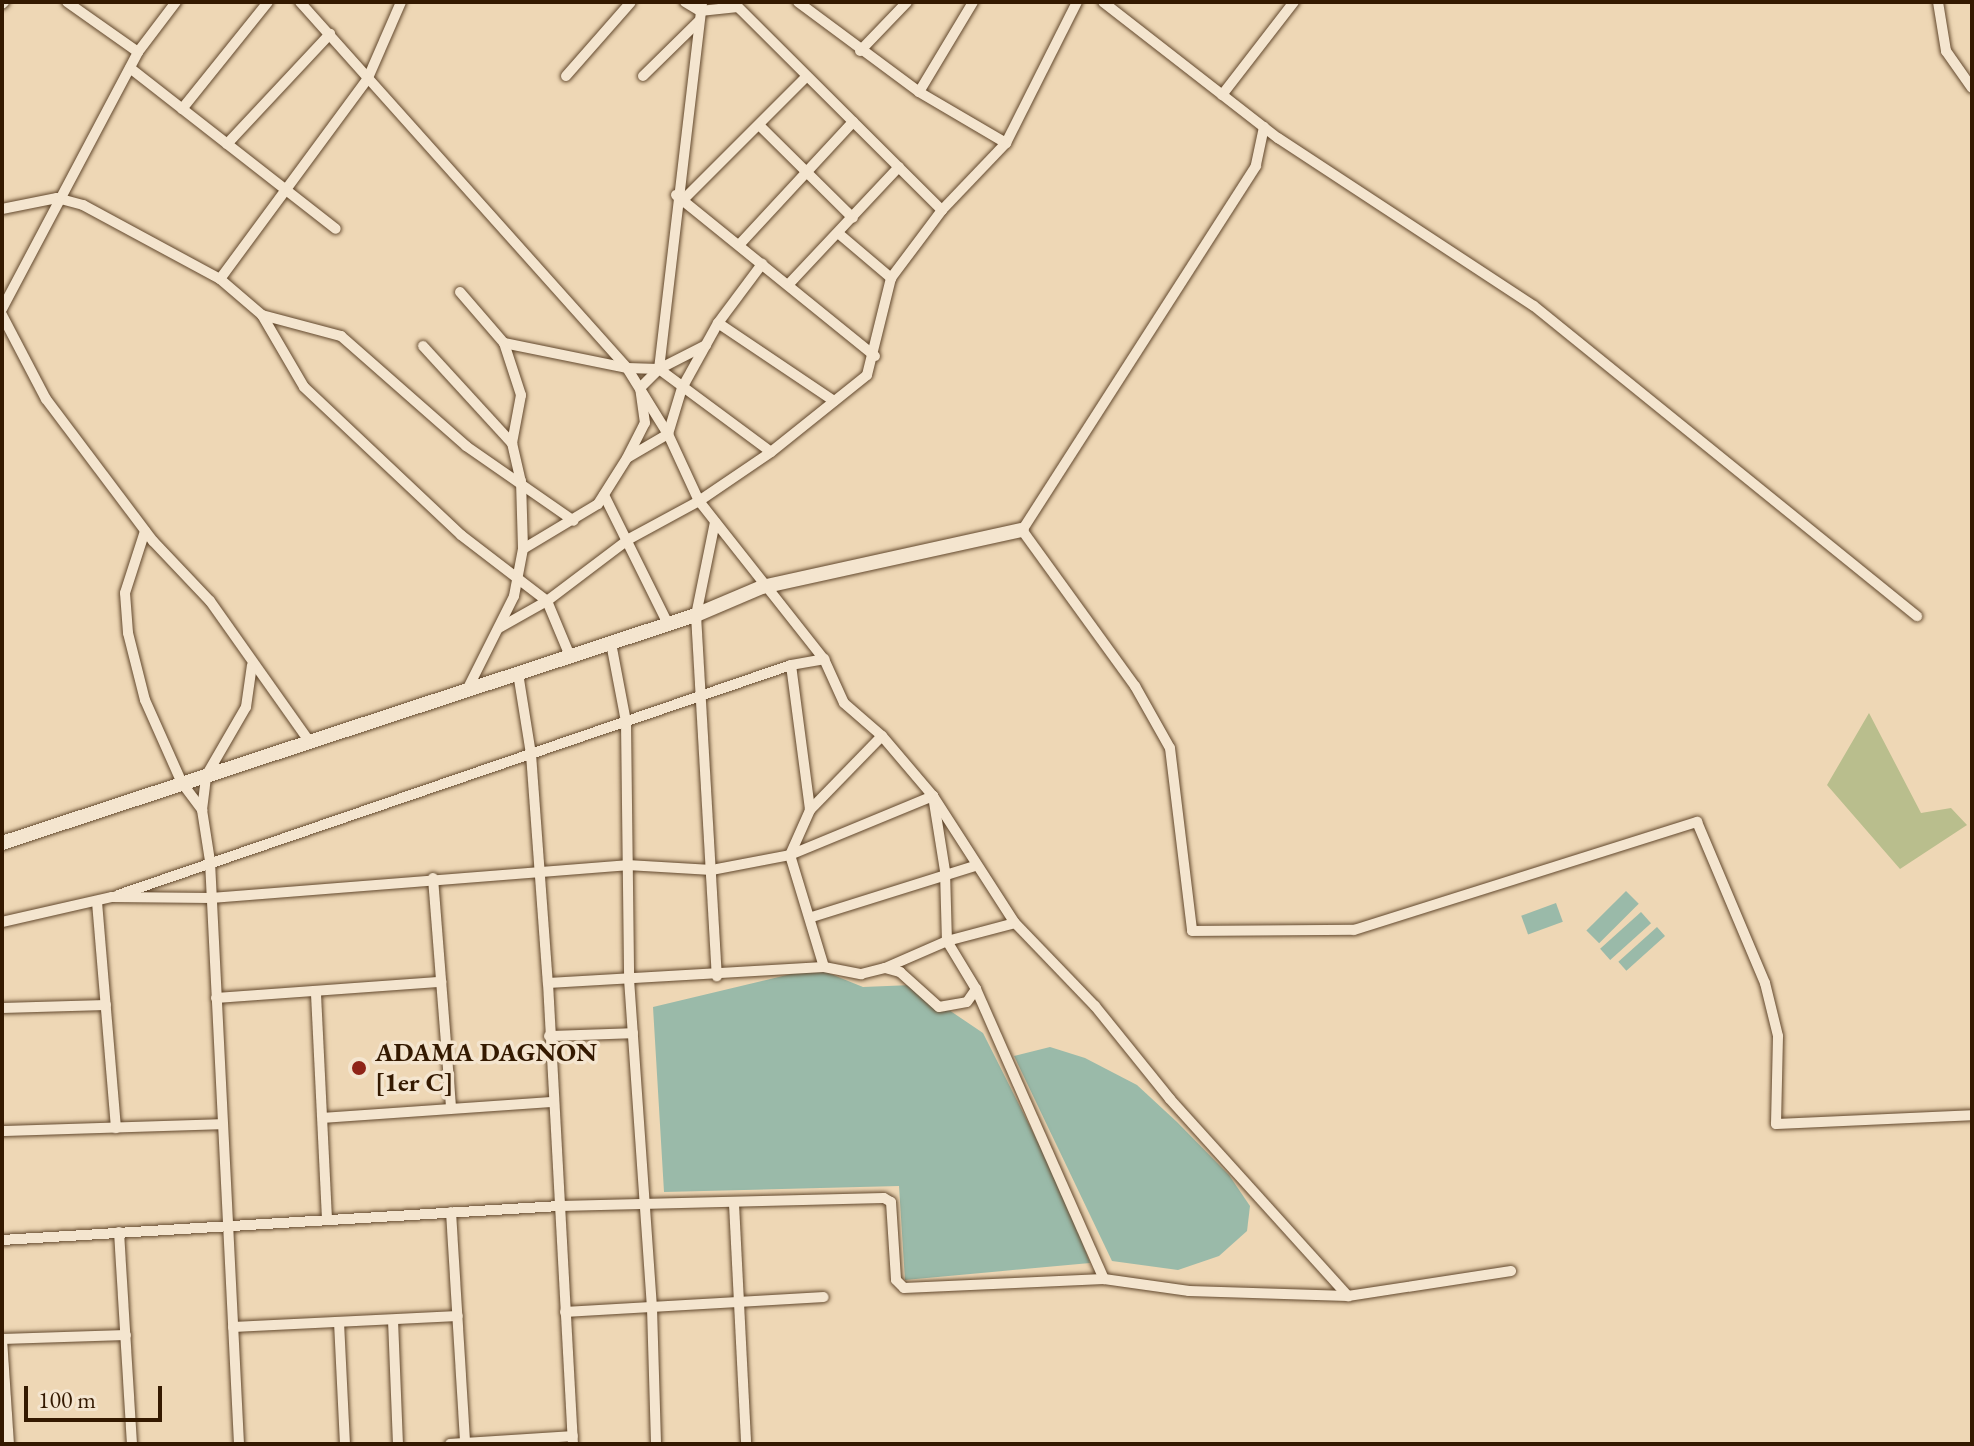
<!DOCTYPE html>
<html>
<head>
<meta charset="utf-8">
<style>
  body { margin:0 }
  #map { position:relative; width:1974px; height:1446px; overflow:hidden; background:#eed7b5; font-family:"EB Garamond",serif }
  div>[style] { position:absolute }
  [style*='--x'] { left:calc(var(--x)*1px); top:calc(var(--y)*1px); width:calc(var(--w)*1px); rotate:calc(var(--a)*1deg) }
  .green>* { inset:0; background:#b9be8d }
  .water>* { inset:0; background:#9abaa9; transform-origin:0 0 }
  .roads { filter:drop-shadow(0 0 2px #62482d) drop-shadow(0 0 2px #62482d) }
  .street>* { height:10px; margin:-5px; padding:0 5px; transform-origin:5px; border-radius:5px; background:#f4e5cf }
  .secondary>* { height:14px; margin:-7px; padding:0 7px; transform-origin:7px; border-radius:7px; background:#f4e5cf }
  .dots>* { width:22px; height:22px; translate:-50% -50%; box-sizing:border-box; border:4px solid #f4e5cf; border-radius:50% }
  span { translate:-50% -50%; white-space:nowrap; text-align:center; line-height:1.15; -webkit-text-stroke:7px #f4e5cf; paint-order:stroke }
  .poi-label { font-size:26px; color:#341900; font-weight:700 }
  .left { translate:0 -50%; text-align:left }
  .frame { position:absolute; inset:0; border:4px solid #341900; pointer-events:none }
  .scale { position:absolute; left:24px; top:1386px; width:138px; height:36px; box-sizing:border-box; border:4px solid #341900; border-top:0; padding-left:10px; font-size:24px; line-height:28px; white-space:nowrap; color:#341900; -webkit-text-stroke:6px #f4e5cf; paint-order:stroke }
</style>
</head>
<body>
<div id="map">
  <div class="green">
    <div style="clip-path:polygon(1869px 713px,1921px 813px,1951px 808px,1967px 825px,1900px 869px,1827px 785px)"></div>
  </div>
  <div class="water">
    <div style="left:1626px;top:891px;width:18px;height:56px;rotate:45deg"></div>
    <div style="left:1556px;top:903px;width:20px;height:37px;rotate:70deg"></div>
    <div style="left:1641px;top:912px;width:15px;height:55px;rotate:48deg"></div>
    <div style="left:1657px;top:927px;width:12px;height:52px;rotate:48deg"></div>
    <div style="clip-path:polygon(816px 968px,863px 987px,912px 985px,983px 1033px,1066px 1198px,1090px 1263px,905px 1280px,899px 1186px,664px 1192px,653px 1007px)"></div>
    <div style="clip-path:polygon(1050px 1047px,1085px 1058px,1137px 1085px,1177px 1122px,1229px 1175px,1250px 1206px,1247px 1231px,1219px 1256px,1178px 1270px,1112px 1261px,1014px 1056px)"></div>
  </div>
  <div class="roads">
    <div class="street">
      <div style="--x:67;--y:2;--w:87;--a:35.2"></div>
      <div style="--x:300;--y:2;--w:491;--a:48.2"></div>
      <div style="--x:627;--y:368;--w:78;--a:58.2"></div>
      <div style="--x:668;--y:434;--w:74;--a:65.2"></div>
      <div style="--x:699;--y:501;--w:201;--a:51.7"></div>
      <div style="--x:824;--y:659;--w:48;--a:65.6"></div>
      <div style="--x:844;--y:703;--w:50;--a:41"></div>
      <div style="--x:882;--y:736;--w:79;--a:49.6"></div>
      <div style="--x:933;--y:796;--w:151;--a:57.2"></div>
      <div style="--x:1015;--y:923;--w:115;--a:46.1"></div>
      <div style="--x:1095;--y:1006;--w:119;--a:51.1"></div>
      <div style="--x:1170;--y:1099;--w:266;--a:47.9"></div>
      <div style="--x:685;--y:2;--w:17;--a:31"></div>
      <div style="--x:700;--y:11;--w:38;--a:-6"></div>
      <div style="--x:733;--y:2;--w:295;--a:44.9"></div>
      <div style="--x:798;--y:2;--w:151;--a:36.6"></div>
      <div style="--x:919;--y:92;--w:101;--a:30.4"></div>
      <div style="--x:1103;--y:2;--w:222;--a:37.9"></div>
      <div style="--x:1278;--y:138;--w:306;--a:33.3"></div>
      <div style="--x:1534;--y:306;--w:493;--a:39"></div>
      <div style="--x:1938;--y:2;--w:50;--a:80.7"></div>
      <div style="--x:1946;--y:51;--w:45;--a:54.9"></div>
      <div style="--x:2;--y:4;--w:3;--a:-45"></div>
      <div style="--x:860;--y:51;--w:68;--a:-46.2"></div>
      <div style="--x:130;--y:68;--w:261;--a:38"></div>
      <div style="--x:566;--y:76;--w:98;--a:-48.7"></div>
      <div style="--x:643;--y:76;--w:78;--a:-44.5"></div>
      <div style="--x:919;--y:92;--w:105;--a:-59"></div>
      <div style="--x:1222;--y:95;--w:118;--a:-52.3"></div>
      <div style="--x:182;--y:109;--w:137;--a:-51.2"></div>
      <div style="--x:759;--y:125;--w:132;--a:44.7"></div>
      <div style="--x:1264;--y:127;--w:40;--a:102"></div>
      <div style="--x:1256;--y:166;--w:433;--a:122.7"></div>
      <div style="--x:1022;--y:530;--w:193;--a:54.1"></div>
      <div style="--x:1135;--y:686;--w:71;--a:60.6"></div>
      <div style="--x:1170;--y:748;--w:184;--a:83.1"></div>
      <div style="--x:1192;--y:931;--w:162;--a:-0.4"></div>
      <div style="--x:1354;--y:930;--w:360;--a:-17.5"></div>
      <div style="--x:1697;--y:822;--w:175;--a:67.1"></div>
      <div style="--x:1765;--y:983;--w:55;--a:76.2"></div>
      <div style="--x:1778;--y:1036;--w:88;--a:91.3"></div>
      <div style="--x:1776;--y:1124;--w:196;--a:-2.6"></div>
      <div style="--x:227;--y:144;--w:151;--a:-46.9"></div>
      <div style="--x:676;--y:195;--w:256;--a:39"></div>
      <div style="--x:683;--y:200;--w:175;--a:-45"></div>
      <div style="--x:2;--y:209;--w:56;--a:-11.3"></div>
      <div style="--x:57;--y:198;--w:27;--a:15"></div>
      <div style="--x:83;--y:205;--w:156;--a:28.4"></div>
      <div style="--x:220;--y:279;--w:55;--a:40.6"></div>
      <div style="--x:262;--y:315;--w:83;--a:59.7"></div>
      <div style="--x:304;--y:387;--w:216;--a:43.3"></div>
      <div style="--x:461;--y:535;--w:108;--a:37.5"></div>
      <div style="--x:547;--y:601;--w:60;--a:67.3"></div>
      <div style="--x:838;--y:233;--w:70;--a:40.3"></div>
      <div style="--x:739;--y:245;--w:168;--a:-47.2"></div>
      <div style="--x:220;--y:279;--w:250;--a:-53.6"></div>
      <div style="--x:368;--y:78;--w:83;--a:-66.5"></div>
      <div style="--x:788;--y:285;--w:162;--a:-46.8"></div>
      <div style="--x:460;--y:292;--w:67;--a:49.2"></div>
      <div style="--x:504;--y:343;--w:55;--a:71.9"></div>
      <div style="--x:521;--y:395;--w:49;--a:100.6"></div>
      <div style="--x:512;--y:443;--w:39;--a:77"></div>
      <div style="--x:521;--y:481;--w:68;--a:88.3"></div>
      <div style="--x:2;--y:309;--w:291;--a:-62.1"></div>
      <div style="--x:138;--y:52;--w:63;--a:-52.8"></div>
      <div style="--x:2;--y:315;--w:95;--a:62.4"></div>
      <div style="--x:46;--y:399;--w:178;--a:53"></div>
      <div style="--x:153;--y:541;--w:83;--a:46.5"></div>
      <div style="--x:210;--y:601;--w:173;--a:54.7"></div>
      <div style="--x:262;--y:315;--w:82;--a:14.9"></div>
      <div style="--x:341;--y:336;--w:167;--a:41.3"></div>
      <div style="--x:466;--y:446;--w:131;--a:34.8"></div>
      <div style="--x:718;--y:323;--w:140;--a:33.9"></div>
      <div style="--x:504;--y:343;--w:126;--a:11.5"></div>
      <div style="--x:627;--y:368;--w:32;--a:2"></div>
      <div style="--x:659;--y:369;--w:53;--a:-27.1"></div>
      <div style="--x:423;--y:346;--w:132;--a:47.5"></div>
      <div style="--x:659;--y:369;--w:139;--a:36.5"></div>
      <div style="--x:628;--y:456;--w:37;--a:-63"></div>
      <div style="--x:645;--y:423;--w:35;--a:-98"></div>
      <div style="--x:640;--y:388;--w:27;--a:-45"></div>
      <div style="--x:659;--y:369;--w:370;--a:-83.3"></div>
      <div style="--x:604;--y:495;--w:144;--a:63.6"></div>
      <div style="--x:715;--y:522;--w:95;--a:101.5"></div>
      <div style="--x:696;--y:615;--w:362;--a:86.7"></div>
      <div style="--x:145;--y:531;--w:65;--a:107.9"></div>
      <div style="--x:125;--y:593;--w:40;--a:85.7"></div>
      <div style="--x:128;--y:633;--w:69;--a:75.8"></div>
      <div style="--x:145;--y:700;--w:91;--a:66"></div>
      <div style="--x:182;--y:783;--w:34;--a:53"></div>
      <div style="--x:499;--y:628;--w:55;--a:-29.4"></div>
      <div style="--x:547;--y:601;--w:103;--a:-37.1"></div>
      <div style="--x:629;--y:539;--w:80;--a:-28.5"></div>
      <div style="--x:699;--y:501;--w:87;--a:-34.2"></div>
      <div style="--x:771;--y:452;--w:123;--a:-38.7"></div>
      <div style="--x:867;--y:375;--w:100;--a:-76.1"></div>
      <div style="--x:891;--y:278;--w:85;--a:-53.1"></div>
      <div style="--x:942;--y:210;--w:93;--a:-46.3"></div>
      <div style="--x:1006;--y:143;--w:158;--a:-63.3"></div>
      <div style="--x:611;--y:643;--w:80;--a:79.2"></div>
      <div style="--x:626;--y:722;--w:257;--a:89.3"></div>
      <div style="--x:629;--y:979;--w:330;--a:86"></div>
      <div style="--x:652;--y:1308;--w:136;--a:88.3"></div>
      <div style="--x:791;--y:665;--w:146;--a:82.5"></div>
      <div style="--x:518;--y:673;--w:82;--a:80.9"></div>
      <div style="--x:531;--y:754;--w:230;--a:85.8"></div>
      <div style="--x:548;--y:983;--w:462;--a:86.9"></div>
      <div style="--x:467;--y:690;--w:105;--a:-63.4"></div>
      <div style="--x:514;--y:596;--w:48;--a:-79.2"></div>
      <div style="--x:523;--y:549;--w:87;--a:-31"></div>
      <div style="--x:598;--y:504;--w:54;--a:-57.8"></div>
      <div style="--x:627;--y:458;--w:48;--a:-30.3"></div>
      <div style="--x:668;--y:434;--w:48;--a:-73.1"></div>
      <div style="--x:682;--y:388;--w:74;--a:-61"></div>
      <div style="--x:718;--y:323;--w:74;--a:-53.3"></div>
      <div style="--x:433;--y:878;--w:229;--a:85.5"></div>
      <div style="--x:118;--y:895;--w:711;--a:-18.87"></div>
      <div style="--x:791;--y:665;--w:34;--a:-10"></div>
      <div style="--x:97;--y:902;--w:227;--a:85.2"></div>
      <div style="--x:812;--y:917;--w:171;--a:-17.4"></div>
      <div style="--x:2;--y:922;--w:113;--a:-12.8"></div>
      <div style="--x:112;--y:897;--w:99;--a:0.6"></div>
      <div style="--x:211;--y:898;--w:417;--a:-4.5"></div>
      <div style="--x:627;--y:865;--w:85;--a:3.4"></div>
      <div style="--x:712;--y:870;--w:79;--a:-10.9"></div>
      <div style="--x:790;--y:855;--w:155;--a:-22.4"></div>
      <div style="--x:933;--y:796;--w:76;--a:80.9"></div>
      <div style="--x:945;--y:871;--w:70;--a:88.4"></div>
      <div style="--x:947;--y:941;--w:56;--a:58.9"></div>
      <div style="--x:976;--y:989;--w:317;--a:66.2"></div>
      <div style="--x:824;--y:967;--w:117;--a:-106.9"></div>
      <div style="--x:790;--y:855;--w:49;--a:-66"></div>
      <div style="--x:810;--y:810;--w:103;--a:-45.8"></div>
      <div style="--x:885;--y:968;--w:68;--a:-23.5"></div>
      <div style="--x:947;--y:941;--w:70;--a:-14.8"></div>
      <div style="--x:548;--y:983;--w:276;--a:-3.3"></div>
      <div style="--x:824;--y:967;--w:38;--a:11"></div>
      <div style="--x:861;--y:974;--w:25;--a:-14"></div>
      <div style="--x:885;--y:968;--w:16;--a:15"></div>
      <div style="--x:900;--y:972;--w:52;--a:41.9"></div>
      <div style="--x:939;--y:1007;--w:28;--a:-10"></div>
      <div style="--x:967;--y:1002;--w:16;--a:-55"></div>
      <div style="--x:316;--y:994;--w:225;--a:87.2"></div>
      <div style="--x:216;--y:998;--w:226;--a:-4.1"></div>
      <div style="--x:2;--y:1008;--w:104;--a:-1.7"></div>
      <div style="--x:549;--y:1036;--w:84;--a:-2"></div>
      <div style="--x:323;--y:1118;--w:231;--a:-4"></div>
      <div style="--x:2;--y:1131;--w:220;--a:-1.8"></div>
      <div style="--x:734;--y:1204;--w:240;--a:87.1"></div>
      <div style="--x:451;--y:1212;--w:231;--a:86.5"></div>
      <div style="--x:119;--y:1232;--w:212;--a:86.5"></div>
      <div style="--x:2;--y:1240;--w:559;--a:-3.49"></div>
      <div style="--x:560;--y:1206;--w:324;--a:-1.4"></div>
      <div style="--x:884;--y:1198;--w:8;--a:30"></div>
      <div style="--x:891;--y:1202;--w:78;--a:86.3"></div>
      <div style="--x:896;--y:1280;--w:11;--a:45"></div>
      <div style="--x:904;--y:1288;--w:200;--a:-2.6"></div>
      <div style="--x:1104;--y:1279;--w:86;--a:8"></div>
      <div style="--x:1189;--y:1291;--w:159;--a:1.8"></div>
      <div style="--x:1348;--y:1296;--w:165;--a:-8.7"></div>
      <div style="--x:565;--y:1312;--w:259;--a:-3.3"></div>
      <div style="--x:393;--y:1320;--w:124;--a:87.7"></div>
      <div style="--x:339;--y:1322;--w:122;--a:87.2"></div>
      <div style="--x:233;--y:1327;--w:225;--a:-2.8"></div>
      <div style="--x:2;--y:1339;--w:124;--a:-1.8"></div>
      <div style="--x:2;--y:1339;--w:105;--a:86.2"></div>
      <div style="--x:239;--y:1444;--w:584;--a:-92.85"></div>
      <div style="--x:210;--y:861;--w:52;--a:-98.9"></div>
      <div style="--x:202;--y:810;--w:34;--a:-83"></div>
      <div style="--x:206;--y:776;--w:80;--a:-59.9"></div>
      <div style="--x:246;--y:707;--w:42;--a:-81.9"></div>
      <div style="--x:450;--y:1444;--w:123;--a:-3.7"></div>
    </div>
    <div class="secondary">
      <div style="--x:2;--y:843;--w:730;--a:-18.19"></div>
      <div style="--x:696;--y:615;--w:72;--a:-23"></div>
      <div style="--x:762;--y:587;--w:266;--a:-12.4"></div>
    </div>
  </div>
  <div class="dots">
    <div style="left:359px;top:1068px;background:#8f2418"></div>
  </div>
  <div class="poi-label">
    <span class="left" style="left:375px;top:1068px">ADAMA DAGNON<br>[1er C]</span>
  </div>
  <div class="frame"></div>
  <div class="scale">100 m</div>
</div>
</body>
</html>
